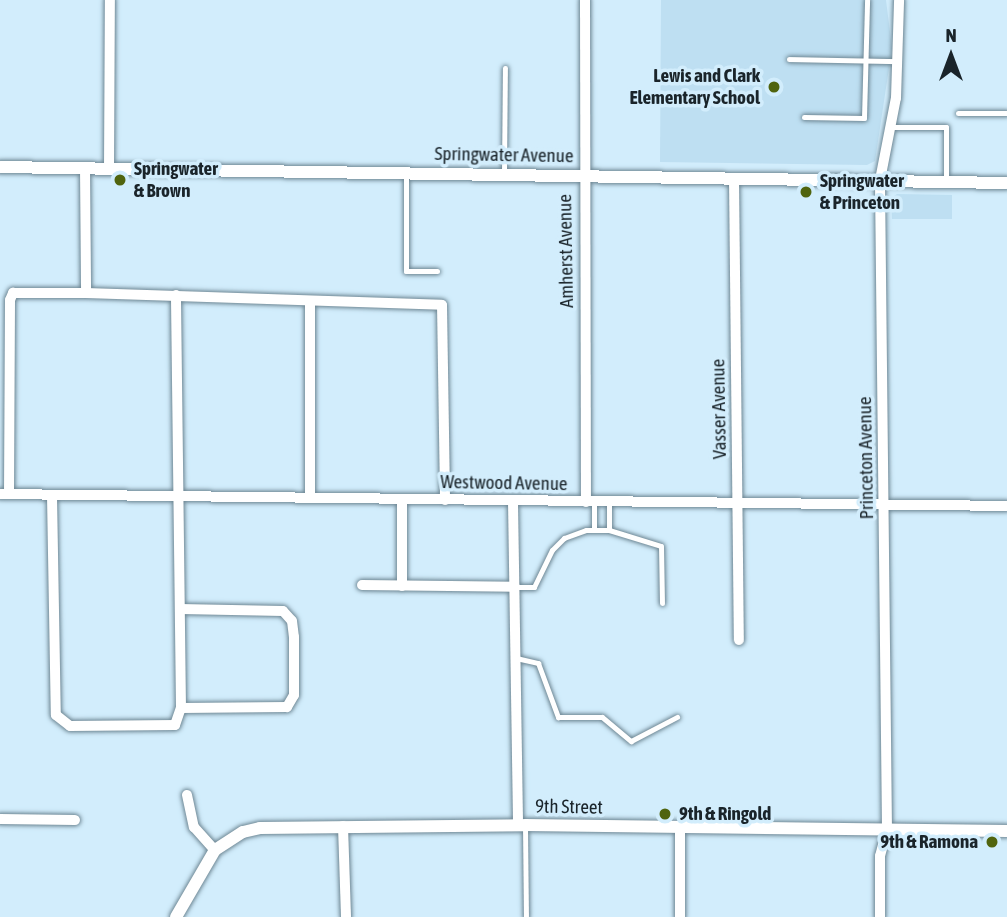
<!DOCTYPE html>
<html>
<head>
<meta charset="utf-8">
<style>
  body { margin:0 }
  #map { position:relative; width:1007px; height:917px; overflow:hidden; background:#d2edfc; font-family:"Asap Condensed",sans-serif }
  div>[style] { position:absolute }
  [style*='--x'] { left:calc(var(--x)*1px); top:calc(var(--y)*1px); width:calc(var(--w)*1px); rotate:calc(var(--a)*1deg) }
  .built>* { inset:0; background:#bedff2 }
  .roads { filter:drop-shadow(0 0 2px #6e8794) drop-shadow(0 0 2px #6e8794) }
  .service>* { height:5px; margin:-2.5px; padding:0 2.5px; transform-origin:2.5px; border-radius:2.5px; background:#fff }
  .minor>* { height:10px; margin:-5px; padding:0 5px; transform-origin:5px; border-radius:5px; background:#fff }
  .tertiary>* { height:12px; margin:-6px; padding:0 6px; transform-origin:6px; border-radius:6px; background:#fff }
  .dots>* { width:19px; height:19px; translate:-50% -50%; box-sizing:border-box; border:4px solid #d2edfc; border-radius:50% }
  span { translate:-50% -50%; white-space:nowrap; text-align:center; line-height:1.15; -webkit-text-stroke:7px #d2edfc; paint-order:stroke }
  .poi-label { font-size:19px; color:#1a242a; font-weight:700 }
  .right { translate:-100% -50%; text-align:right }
  .left { translate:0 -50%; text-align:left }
  .street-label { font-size:19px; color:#1a242a }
  .north { position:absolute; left:916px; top:21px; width:70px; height:70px; -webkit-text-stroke:5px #d2edfc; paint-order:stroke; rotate:0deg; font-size:19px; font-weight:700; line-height:28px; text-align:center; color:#1a242a }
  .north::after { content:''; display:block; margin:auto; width:24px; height:32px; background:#1a242a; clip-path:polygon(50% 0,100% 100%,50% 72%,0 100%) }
</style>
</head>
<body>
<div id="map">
  <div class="built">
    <div style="clip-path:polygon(661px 0,886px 0,892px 48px,875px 161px,867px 165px,660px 162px)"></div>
    <div style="clip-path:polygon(897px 194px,952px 195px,952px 219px,892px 219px,891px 198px)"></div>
  </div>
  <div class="roads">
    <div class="service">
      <div style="--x:789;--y:59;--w:109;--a:1.1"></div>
      <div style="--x:958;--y:113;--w:49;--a:0"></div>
      <div style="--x:804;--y:117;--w:60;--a:1"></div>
      <div style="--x:864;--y:118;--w:118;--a:-88.5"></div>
      <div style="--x:890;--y:127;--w:56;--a:0"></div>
      <div style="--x:946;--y:127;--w:54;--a:90"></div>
      <div style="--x:406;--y:173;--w:98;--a:90"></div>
      <div style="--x:406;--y:271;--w:31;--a:0"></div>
      <div style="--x:504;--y:173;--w:105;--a:-89.5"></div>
      <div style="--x:609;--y:502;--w:28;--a:90"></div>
      <div style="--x:594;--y:529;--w:27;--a:-90"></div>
      <div style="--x:515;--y:587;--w:19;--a:0"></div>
      <div style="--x:534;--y:587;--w:41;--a:-64.1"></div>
      <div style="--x:552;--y:550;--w:17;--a:-45"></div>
      <div style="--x:564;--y:538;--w:23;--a:-20"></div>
      <div style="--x:586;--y:530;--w:23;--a:0"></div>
      <div style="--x:609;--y:530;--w:54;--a:17.1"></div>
      <div style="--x:661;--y:546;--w:57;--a:89"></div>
      <div style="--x:516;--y:658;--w:23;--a:13"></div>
      <div style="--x:538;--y:663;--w:58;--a:69.7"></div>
      <div style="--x:558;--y:717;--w:44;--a:0"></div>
      <div style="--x:602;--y:717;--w:38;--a:40"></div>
      <div style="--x:631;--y:741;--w:52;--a:-27.6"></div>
      <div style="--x:525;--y:825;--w:92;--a:89.4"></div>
    </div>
    <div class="minor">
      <div style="--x:585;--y:0;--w:502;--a:89.89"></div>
      <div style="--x:85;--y:168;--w:125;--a:89.5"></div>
      <div style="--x:109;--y:169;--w:169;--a:-89.7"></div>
      <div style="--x:734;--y:178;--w:462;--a:89.4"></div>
      <div style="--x:310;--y:301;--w:197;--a:90"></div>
      <div style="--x:0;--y:494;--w:1007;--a:0.68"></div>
      <div style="--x:9;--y:494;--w:194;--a:-89.7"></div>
      <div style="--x:10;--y:300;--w:8;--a:-67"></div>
      <div style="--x:13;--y:293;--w:73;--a:0"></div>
      <div style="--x:86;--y:293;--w:356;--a:1.9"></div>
      <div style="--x:442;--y:305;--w:195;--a:89.1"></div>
      <div style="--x:52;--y:496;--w:219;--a:89"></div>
      <div style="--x:56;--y:715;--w:18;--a:38"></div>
      <div style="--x:70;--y:726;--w:105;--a:-0.5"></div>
      <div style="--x:175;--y:725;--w:18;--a:-71"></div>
      <div style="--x:181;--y:708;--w:413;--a:-90.7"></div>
      <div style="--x:513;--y:502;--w:323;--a:89.1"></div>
      <div style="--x:362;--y:585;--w:153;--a:0.7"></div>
      <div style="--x:402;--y:586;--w:86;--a:-90"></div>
      <div style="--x:180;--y:609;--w:103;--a:1.1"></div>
      <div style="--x:283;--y:611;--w:13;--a:48"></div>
      <div style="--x:292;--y:621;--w:16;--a:83"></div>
      <div style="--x:294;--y:637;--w:58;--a:90"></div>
      <div style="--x:294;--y:695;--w:14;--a:120"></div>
      <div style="--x:287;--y:707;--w:106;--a:179.5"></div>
      <div style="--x:187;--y:795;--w:33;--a:78"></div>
      <div style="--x:194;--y:827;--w:31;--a:48"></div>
      <div style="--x:0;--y:819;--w:75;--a:0.8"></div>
      <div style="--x:343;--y:826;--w:91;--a:88.1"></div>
      <div style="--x:680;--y:828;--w:89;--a:90"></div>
      <div style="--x:880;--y:917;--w:61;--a:-90"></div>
      <div style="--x:880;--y:856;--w:27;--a:-75"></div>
      <div style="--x:887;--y:830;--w:650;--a:-90.62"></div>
      <div style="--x:880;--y:180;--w:84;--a:-79"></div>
      <div style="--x:896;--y:98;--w:98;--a:-88.2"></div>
    </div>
    <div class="tertiary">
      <div style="--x:0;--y:167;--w:1007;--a:0.91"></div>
      <div style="--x:176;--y:917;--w:78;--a:-59.8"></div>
      <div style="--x:215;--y:850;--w:33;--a:-33"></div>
      <div style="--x:243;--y:832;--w:17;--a:-13"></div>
      <div style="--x:260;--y:828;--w:265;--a:-0.6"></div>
      <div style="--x:525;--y:825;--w:482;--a:0.7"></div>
    </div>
  </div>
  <div class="dots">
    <div style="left:774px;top:87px;background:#50640e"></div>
    <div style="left:120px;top:180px;background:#50640e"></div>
    <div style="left:806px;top:192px;background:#50640e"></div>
    <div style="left:665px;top:814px;background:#50640e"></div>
    <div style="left:992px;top:842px;background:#50640e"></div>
  </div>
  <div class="poi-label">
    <span class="right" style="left:760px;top:87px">Lewis and Clark<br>Elementary School</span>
    <span class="left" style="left:134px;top:180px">Springwater<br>&amp; Brown</span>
    <span class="left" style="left:820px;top:192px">Springwater<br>&amp; Princeton</span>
    <span class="left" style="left:679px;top:814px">9th &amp; Ringold</span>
    <span class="right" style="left:978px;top:842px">9th &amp; Ramona</span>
  </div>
  <div class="street-label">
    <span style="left:504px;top:155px;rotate:1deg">Springwater Avenue</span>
    <span style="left:566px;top:251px;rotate:-91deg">Amherst Avenue</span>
    <span style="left:719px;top:409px;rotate:-91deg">Vasser Avenue</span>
    <span style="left:866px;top:458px;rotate:-91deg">Princeton Avenue</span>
    <span style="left:504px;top:483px;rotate:1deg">Westwood Avenue</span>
    <span style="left:569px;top:807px;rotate:1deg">9th Street</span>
  </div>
  <div class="north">N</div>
</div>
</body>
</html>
